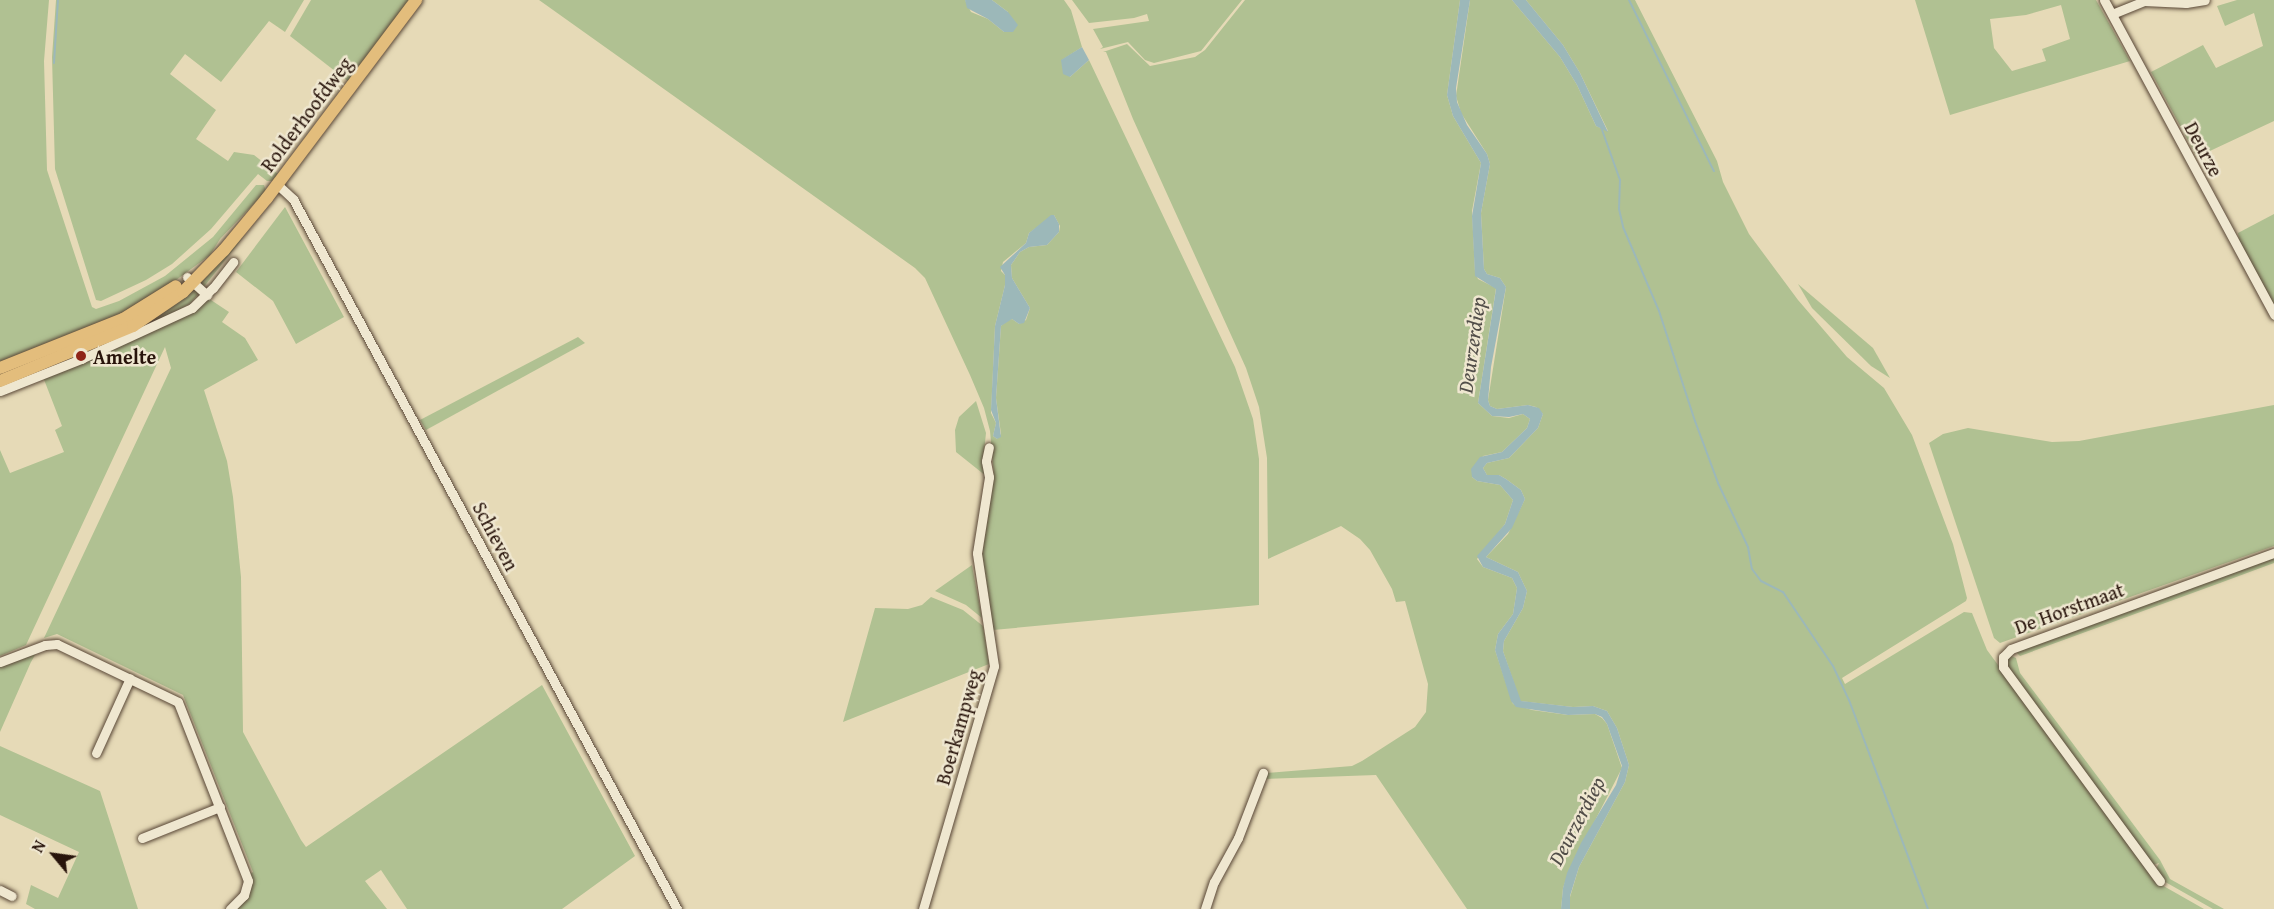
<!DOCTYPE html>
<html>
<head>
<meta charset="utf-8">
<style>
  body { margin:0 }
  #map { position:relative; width:2274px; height:909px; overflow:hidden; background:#e6dab7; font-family:"Gentium Book Plus",serif }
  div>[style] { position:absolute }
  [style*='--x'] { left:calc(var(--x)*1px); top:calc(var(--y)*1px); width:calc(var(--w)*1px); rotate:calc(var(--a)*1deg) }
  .green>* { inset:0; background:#b0c192 }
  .water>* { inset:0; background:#9cb8b9 }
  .stream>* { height:2px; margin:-1px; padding:0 1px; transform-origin:1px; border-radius:1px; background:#9cb8b9 }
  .roads { filter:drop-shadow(0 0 2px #584636) drop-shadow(0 0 2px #584636) }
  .minor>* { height:9px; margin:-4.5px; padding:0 4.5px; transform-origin:4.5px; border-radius:4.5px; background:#efe7d0 }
  .major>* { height:12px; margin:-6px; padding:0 6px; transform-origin:6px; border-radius:6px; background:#e3bd7c }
  .dots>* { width:16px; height:16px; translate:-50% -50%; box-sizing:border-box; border:3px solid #efe7d0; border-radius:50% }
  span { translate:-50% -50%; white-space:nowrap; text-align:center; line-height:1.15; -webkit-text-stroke:5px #efe7d0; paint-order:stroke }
  .street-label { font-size:20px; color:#28140b }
  .poi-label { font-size:20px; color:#28140b; font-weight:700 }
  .left { translate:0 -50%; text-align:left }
  .water-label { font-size:21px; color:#514d48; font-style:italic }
  .north { position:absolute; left:24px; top:825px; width:60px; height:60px; -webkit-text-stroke:4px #efe7d0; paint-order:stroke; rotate:299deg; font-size:16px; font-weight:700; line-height:24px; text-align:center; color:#28140b }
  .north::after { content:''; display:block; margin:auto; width:21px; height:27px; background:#28140b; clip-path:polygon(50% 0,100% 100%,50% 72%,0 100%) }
</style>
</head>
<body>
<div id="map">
  <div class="green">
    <div style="clip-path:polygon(0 0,49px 0,44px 61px,47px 170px,92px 307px,96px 309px,119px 301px,165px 276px,213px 237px,256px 185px,264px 185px,266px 191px,220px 239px,210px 255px,168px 286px,123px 314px,0 363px)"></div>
    <div style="clip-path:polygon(56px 0,304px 0,285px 32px,269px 21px,221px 82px,185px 54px,170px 74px,216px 110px,196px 139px,228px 161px,234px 152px,254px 155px,278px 174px,274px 181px,267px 181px,258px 174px,211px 229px,172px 264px,146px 280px,101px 301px,96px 300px,55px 169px,52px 57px)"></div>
    <div style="clip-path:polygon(311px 0,412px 0,349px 82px,290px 36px)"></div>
    <div style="clip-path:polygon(evenodd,539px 0,965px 0,971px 12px,988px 19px,1004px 32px,1008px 12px,992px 0,1064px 0,1071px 10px,1082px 47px,1062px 60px,1070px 77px,1089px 60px,1235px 367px,1253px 419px,1259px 459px,1259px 605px,993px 630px,981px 563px,994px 475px,990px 431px,984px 408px,970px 375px,925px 278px,915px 268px,539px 0,1054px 215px,1060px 226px,1059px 232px,1047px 245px,1029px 247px,1020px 252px,1011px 265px,1012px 278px,1030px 308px,1026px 320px,1019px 324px,1012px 319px,1008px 320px,1001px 326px,996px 398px,1001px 434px,997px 439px,993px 436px,996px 423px,991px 413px,995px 326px,1005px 285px,1005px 275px,1001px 271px,1003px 262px,1026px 243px,1029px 233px,1054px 215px)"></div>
    <div style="clip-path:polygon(1072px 0,1242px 0,1201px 51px,1154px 63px,1145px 60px,1128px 42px,1100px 49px,1103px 47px,1093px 29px,1149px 21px,1147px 14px,1134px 18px,1089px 23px)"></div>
    <div style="clip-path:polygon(1245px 0,1460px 0,1447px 95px,1453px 116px,1481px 163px,1472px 211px,1475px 272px,1478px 279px,1496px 288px,1478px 403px,1492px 416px,1509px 418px,1523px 414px,1530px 419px,1527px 428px,1502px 452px,1483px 456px,1472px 477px,1477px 481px,1500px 485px,1513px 500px,1505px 524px,1477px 559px,1483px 567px,1512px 578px,1517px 588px,1513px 614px,1498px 634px,1495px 650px,1513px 704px,1532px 710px,1568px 715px,1595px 714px,1602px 718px,1607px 724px,1622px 768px,1569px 871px,1563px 888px,1561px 909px,1467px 909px,1376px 775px,1266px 779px,1267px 773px,1352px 766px,1362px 761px,1415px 727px,1426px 712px,1428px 684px,1405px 601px,1396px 602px,1392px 589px,1370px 550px,1360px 539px,1341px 526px,1268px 559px,1267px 458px,1259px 407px,1246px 368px,1133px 119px,1113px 69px,1106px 52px,1103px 52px,1127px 44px,1150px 66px,1195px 57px,1205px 50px)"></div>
    <div style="clip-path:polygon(1470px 0,1512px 0,1560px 57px,1577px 85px,1596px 126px,1608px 131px,1580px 73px,1563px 45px,1526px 0,1635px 0,1717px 161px,1723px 182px,1749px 234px,1798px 300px,1847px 357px,1884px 388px,1912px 435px,1953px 544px,1967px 598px,1966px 601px,1842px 678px,1845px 684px,1964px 612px,1972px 613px,1987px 650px,2160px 884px,2204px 909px,1570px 909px,1570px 897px,1579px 867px,1625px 782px,1629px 765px,1617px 728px,1607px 711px,1593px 706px,1573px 707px,1520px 701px,1503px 651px,1504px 641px,1523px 608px,1527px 591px,1518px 572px,1486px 557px,1508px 534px,1525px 499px,1521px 490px,1506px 479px,1499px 475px,1487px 475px,1483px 468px,1487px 463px,1509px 458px,1538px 428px,1543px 414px,1536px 407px,1528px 405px,1497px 409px,1490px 406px,1488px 400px,1506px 287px,1500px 278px,1487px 274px,1484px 269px,1481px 213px,1490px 164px,1487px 154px,1461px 113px,1456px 96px)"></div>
    <div style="clip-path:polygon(evenodd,1915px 0,2096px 0,2130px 61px,1950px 115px,1915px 0,2061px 5px,2070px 39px,2042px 49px,2046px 61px,2012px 71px,1994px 48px,1990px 19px,2026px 15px,2061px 5px)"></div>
    <div style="clip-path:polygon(2237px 0,2274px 0,2274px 121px,2197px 157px,2151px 72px,2203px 45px,2216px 68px,2263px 46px,2254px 13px,2225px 26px,2217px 6px)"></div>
    <div style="clip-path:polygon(285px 207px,344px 317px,296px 344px,273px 301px,236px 272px)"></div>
    <div style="clip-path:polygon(2274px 214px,2274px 305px,2239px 240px,2238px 233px)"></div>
    <div style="clip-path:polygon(245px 235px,191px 303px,165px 318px,132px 329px,205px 277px)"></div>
    <div style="clip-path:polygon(1798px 284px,1873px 348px,1890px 378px,1871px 366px,1812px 308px)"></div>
    <div style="clip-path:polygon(208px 298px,229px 312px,222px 322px,245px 338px,258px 360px,204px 390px,227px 461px,233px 497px,241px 577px,243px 732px,301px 840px,306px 847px,542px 685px,635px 856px,562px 909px,407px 909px,381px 870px,365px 881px,387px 909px,235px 909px,250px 891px,250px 874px,253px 872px,183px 695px,57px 634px,44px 638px,171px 368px,165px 347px,26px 645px,0 656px,0 450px,10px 473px,64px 452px,55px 430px,62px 426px,43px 377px,158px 329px,189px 313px)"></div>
    <div style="clip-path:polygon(578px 337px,585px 343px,426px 430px,420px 420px)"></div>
    <div style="clip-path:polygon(976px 401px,986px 433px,983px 461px,986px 476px,956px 452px,955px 430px,959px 417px)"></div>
    <div style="clip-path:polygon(2274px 405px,2274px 546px,2000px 643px,1994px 638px,1929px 443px,1943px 434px,1968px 428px,2052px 442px,2079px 441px)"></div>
    <div style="clip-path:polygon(2274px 555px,2274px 563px,2220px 583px,2020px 656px,2014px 650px)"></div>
    <div style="clip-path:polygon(972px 565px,973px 571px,982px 618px,966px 605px,935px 591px)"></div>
    <div style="clip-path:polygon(931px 597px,963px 610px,983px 626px,989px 664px,843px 722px,875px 608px,908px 609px,922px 605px)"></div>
    <div style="clip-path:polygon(38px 650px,31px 662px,0 732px,0 665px)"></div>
    <div style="clip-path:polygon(2009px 655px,2016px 658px,2020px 673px,2160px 860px,2170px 879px,2224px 909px,2213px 909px,2160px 879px,2155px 871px,2159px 863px,2153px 865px,2007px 668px)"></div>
    <div style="clip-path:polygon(0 746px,100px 791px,138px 909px,35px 909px,26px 904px,31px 885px,58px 898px,79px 852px,0 815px)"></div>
  </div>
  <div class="water">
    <div style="clip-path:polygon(965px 0,992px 0,1008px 12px,1018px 25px,1013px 32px,1004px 32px,988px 19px,967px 8px)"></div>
    <div style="clip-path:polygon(1460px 0,1470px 0,1456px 88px,1457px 102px,1467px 125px,1487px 154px,1490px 164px,1481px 213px,1484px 269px,1487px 274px,1500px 278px,1506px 287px,1491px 367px,1488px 400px,1490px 406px,1497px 409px,1528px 405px,1539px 408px,1543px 414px,1538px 428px,1509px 458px,1487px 463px,1483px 468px,1487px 475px,1499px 475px,1506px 479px,1521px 490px,1525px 499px,1512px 528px,1486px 557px,1518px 572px,1527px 591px,1523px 608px,1504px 641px,1503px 651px,1521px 701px,1573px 707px,1593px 706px,1607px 711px,1617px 728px,1629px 765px,1625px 782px,1579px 867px,1570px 896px,1570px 909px,1561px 909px,1563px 888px,1567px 873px,1581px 843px,1616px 785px,1622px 766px,1607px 724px,1602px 717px,1595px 714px,1568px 715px,1516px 707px,1511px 701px,1495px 650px,1498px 634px,1513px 614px,1517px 588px,1512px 578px,1483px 567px,1477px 556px,1505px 524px,1513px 500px,1500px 485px,1477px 481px,1472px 477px,1471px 469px,1480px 457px,1502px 452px,1527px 428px,1530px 419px,1523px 414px,1509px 417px,1492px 416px,1478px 403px,1496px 289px,1475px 276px,1472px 216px,1481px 163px,1453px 116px,1447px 95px)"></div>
    <div style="clip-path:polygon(1512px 0,1526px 0,1563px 45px,1580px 73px,1608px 132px,1596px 126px,1577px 85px,1560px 57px)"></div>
    <div style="clip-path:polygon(1082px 47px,1089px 60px,1070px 77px,1063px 74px,1061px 60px)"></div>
    <div style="clip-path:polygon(1051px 215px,1054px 215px,1059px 224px,1059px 232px,1047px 245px,1029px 247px,1020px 252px,1011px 265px,1012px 278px,1030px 308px,1024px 323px,1019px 324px,1012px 319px,1001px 326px,996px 398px,1001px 437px,997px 439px,993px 436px,996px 423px,991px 410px,995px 326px,1005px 285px,1005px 275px,1000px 267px,1026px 243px,1029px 233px)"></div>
  </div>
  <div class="stream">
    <div style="--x:1629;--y:0;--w:191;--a:63.6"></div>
    <div style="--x:54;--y:63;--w:63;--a:-86.4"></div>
    <div style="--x:1601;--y:127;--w:56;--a:70.3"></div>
    <div style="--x:1620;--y:180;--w:29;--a:92"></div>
    <div style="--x:1619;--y:209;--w:18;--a:77"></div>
    <div style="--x:1623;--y:227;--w:91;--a:66.8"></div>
    <div style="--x:1659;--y:311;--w:116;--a:71.9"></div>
    <div style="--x:1695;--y:421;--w:66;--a:69.6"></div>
    <div style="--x:1718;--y:483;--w:71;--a:64.9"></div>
    <div style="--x:1748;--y:547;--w:22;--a:80"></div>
    <div style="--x:1752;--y:569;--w:15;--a:53"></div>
    <div style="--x:1761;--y:581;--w:25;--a:27"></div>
    <div style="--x:1783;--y:592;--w:89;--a:56"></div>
    <div style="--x:1833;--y:666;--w:38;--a:65"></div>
    <div style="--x:1849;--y:700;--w:223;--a:69.3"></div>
  </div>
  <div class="roads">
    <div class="minor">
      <div style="--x:2104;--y:0;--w:358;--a:61.6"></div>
      <div style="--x:2112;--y:14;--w:35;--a:-22"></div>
      <div style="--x:2144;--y:1;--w:42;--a:2.7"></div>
      <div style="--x:2186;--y:3;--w:19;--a:-9"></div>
      <div style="--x:278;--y:185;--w:21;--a:43"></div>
      <div style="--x:293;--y:199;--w:807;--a:61.59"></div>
      <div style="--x:187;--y:277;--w:27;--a:42"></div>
      <div style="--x:0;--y:391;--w:87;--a:-21.6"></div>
      <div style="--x:81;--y:359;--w:122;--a:-24.7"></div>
      <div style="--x:192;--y:308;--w:29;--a:-44"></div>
      <div style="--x:213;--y:288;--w:33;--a:-52"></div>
      <div style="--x:0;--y:662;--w:48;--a:-20.7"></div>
      <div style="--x:45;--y:645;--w:12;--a:-5"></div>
      <div style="--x:57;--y:644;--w:134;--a:25.6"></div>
      <div style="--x:178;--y:702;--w:192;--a:68.6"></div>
      <div style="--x:248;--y:881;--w:15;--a:106"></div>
      <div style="--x:244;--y:895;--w:20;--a:135"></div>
      <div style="--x:96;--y:753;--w:82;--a:-65.6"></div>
      <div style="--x:142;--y:838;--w:84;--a:-21.7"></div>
      <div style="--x:2160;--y:881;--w:265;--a:-126.3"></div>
      <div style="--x:2003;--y:667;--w:10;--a:-90"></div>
      <div style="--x:2003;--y:657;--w:11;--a:-45"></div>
      <div style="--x:2011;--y:649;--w:280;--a:-20.1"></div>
      <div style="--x:0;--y:890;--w:13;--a:27"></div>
      <div style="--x:923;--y:909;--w:253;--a:-73.7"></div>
      <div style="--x:994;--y:666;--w:114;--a:-98.6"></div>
      <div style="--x:977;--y:553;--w:77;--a:-81"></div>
      <div style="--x:989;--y:477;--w:16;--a:-101"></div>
      <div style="--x:986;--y:461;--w:14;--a:-78"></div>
      <div style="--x:1205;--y:909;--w:28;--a:-72"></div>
      <div style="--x:1214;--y:882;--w:50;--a:-61.4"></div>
      <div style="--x:1238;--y:838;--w:70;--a:-69"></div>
    </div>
    <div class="major">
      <div style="--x:0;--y:368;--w:132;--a:-21.7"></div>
      <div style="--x:123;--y:319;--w:62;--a:-31.9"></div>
      <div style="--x:0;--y:381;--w:144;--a:-22.5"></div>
      <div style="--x:133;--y:326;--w:60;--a:-34.2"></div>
      <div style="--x:183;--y:292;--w:59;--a:-45.7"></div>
      <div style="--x:224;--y:250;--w:67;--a:-50.4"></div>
      <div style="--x:267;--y:198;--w:248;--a:-53"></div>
    </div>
  </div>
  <div class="dots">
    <div style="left:81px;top:356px;background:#8f2418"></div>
  </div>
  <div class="street-label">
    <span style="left:306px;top:114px;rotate:-53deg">Rolderhoofdweg</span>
    <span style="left:2204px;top:149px;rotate:62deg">Deurze</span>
    <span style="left:496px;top:536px;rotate:62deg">Schieven</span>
    <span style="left:2069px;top:608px;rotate:-20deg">De Horstmaat</span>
    <span style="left:958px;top:727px;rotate:-74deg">Boerkampweg</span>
  </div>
  <div class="poi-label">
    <span class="left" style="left:93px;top:356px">Amelte</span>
  </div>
  <div class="water-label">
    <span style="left:1472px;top:345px;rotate:-82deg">Deurzerdiep</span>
    <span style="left:1577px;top:821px;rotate:-62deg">Deurzerdiep</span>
  </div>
  <div class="north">N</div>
</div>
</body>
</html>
